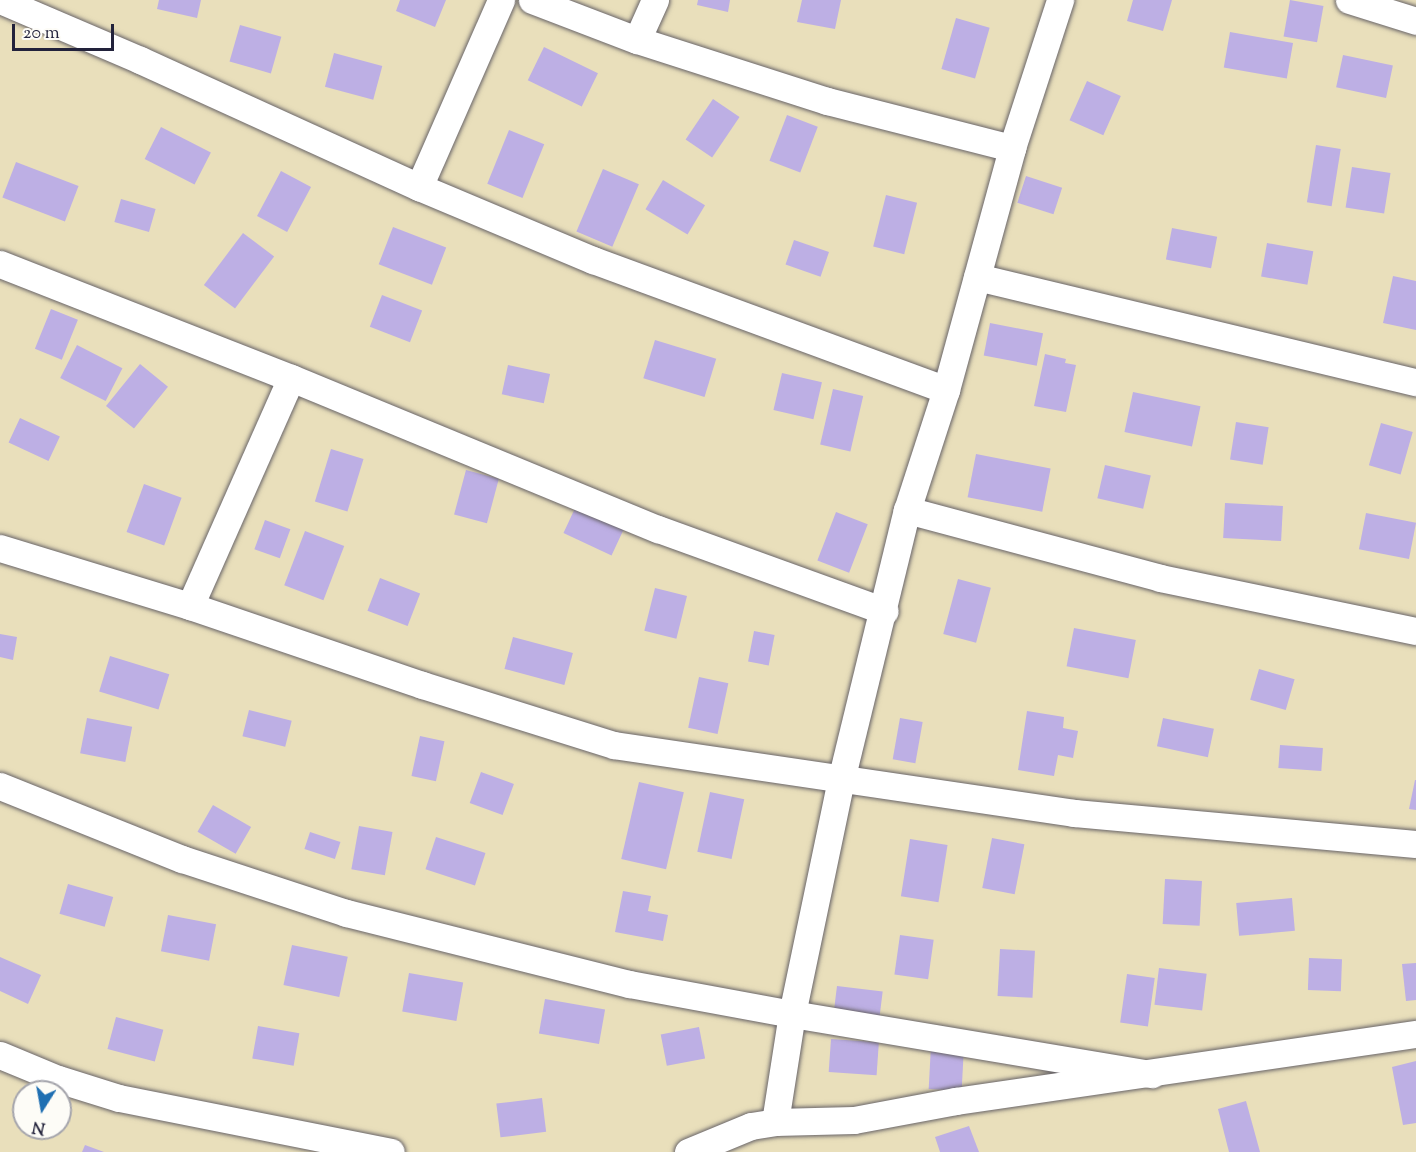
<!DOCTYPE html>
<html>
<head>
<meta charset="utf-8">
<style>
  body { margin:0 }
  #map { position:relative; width:1416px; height:1152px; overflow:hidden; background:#e9dfbb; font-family:"Sorts Mill Goudy",serif }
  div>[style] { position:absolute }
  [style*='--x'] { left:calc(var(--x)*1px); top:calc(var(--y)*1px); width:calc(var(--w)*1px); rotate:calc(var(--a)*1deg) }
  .building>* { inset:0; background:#bdafe4; transform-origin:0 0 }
  .roads { filter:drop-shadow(0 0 2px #686468) drop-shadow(0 0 2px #686468) }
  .street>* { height:27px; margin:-13.5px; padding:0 13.5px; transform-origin:13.5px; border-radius:13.5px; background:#fff }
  span { translate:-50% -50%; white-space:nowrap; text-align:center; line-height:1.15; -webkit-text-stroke:6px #fdfcf7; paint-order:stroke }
  .north { position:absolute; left:12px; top:1080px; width:60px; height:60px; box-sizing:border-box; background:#fdfcf7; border:2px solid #a5a5ac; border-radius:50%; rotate:191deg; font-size:16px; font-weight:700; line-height:24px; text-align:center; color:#22223b }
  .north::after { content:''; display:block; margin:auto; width:21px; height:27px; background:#1f6fb2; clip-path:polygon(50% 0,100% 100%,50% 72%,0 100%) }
  .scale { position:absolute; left:12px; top:24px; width:102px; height:27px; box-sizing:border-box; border:3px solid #22223b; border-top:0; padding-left:8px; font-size:18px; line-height:21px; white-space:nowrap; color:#22223b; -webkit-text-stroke:4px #fdfcf7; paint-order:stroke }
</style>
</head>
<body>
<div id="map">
  <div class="building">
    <div style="clip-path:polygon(159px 0,201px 0,197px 18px,157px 9px)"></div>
    <div style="clip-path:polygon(400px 0,446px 0,435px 27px,396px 11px)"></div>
    <div style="clip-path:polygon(698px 0,730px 0,728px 12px,697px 5px)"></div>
    <div style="clip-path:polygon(802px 0,841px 0,835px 29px,797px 22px)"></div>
    <div style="clip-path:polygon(1133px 0,1172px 0,1163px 31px,1127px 21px)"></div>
    <div style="left:1290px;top:0;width:34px;height:37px;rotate:10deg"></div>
    <div style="left:956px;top:18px;width:35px;height:53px;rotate:16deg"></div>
    <div style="left:240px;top:25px;width:43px;height:38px;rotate:16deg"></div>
    <div style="left:1230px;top:32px;width:64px;height:36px;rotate:10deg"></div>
    <div style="left:544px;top:47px;width:60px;height:37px;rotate:26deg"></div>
    <div style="left:334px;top:53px;width:50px;height:35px;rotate:15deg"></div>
    <div style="left:1343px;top:55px;width:51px;height:33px;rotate:12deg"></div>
    <div style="left:1087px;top:81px;width:37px;height:43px;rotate:24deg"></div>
    <div style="left:713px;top:99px;width:32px;height:49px;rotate:34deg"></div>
    <div style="left:787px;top:115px;width:33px;height:49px;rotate:21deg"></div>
    <div style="left:161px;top:127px;width:56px;height:36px;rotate:27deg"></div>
    <div style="left:509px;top:130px;width:38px;height:58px;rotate:22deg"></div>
    <div style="left:1316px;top:145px;width:25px;height:58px;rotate:9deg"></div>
    <div style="left:16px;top:162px;width:67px;height:38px;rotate:21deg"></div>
    <div style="left:1352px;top:167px;width:39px;height:41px;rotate:9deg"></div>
    <div style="left:603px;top:169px;width:39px;height:68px;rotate:23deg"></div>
    <div style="left:281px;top:171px;width:34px;height:51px;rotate:28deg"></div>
    <div style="left:1026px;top:176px;width:38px;height:28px;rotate:18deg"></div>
    <div style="left:663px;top:180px;width:49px;height:34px;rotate:31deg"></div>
    <div style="left:886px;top:195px;width:32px;height:53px;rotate:14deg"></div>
    <div style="left:121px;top:199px;width:36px;height:24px;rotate:16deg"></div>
    <div style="left:393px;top:227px;width:57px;height:40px;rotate:21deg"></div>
    <div style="left:1172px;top:228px;width:46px;height:32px;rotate:11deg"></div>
    <div style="left:243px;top:233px;width:39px;height:65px;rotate:37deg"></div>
    <div style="left:794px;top:240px;width:37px;height:26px;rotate:19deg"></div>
    <div style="left:1267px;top:243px;width:47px;height:34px;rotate:10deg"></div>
    <div style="clip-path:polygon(1393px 276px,1416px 281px,1416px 330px,1383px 323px)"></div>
    <div style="left:382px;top:295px;width:43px;height:34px;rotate:21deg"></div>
    <div style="left:51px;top:309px;width:29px;height:43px;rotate:22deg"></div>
    <div style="left:990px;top:323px;width:54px;height:33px;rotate:11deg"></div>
    <div style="left:655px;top:340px;width:64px;height:40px;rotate:17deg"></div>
    <div style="left:77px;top:345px;width:51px;height:37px;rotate:27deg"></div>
    <div style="clip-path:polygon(1045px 354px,1066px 359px,1065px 363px,1076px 365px,1066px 412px,1034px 406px)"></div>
    <div style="left:140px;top:364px;width:36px;height:54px;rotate:39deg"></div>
    <div style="left:508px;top:365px;width:43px;height:30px;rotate:12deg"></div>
    <div style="left:782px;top:373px;width:41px;height:38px;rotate:13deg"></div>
    <div style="left:833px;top:389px;width:31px;height:57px;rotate:13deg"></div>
    <div style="left:1133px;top:392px;width:69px;height:41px;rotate:12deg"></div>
    <div style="left:20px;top:418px;width:44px;height:27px;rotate:25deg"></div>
    <div style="left:1236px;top:422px;width:33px;height:38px;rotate:9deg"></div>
    <div style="left:1381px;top:423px;width:33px;height:44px;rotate:16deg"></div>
    <div style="left:331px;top:449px;width:34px;height:55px;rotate:17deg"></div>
    <div style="left:976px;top:454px;width:76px;height:44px;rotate:11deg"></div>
    <div style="left:1105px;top:465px;width:47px;height:34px;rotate:13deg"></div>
    <div style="left:466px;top:470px;width:34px;height:46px;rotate:15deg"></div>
    <div style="left:144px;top:484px;width:40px;height:51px;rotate:20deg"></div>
    <div style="left:1225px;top:503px;width:58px;height:35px;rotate:3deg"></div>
    <div style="left:577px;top:504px;width:53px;height:32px;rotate:25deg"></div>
    <div style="left:836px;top:512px;width:34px;height:52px;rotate:21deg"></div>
    <div style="left:1366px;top:513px;width:51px;height:37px;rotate:11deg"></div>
    <div style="left:265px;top:520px;width:27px;height:31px;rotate:20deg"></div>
    <div style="left:305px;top:531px;width:42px;height:58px;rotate:21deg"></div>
    <div style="left:380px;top:578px;width:43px;height:35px;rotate:21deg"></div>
    <div style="left:958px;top:579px;width:34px;height:57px;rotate:15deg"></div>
    <div style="left:655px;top:588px;width:33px;height:44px;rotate:14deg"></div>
    <div style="left:1074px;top:628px;width:63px;height:39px;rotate:11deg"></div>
    <div style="left:754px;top:631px;width:21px;height:31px;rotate:11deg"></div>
    <div style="clip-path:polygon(0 634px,17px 637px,13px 660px,0 657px)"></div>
    <div style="left:513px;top:637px;width:62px;height:33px;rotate:15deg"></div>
    <div style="left:110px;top:656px;width:62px;height:37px;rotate:17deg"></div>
    <div style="left:1259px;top:669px;width:37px;height:32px;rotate:16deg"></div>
    <div style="left:699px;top:677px;width:30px;height:52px;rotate:12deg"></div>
    <div style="left:249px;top:710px;width:44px;height:27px;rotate:14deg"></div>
    <div style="clip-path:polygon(1027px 711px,1064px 717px,1063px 728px,1078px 731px,1073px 758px,1058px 755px,1054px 776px,1018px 770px)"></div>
    <div style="left:87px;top:718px;width:46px;height:36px;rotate:11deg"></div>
    <div style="left:900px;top:718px;width:23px;height:42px;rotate:10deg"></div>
    <div style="left:1163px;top:718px;width:52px;height:29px;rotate:12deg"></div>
    <div style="left:420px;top:736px;width:25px;height:41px;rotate:12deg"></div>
    <div style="left:1280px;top:745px;width:43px;height:23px;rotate:4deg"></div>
    <div style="left:481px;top:772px;width:35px;height:33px;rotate:20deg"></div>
    <div style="clip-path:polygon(1415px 780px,1416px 780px,1416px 810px,1409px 809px)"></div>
    <div style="left:639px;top:782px;width:46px;height:79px;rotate:13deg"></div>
    <div style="left:710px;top:792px;width:35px;height:61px;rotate:12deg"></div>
    <div style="left:213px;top:805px;width:44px;height:31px;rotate:30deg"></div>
    <div style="left:359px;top:826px;width:34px;height:44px;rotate:10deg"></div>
    <div style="left:310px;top:832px;width:32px;height:18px;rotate:18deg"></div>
    <div style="left:436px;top:837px;width:52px;height:34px;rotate:18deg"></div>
    <div style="left:992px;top:838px;width:33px;height:51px;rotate:11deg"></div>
    <div style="left:910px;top:839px;width:38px;height:58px;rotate:9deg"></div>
    <div style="left:1165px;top:879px;width:37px;height:45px;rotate:3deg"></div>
    <div style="left:68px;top:884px;width:47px;height:31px;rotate:16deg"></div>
    <div style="clip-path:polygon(623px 891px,651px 896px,648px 911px,668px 915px,663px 941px,615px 932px)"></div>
    <div style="left:1292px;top:898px;width:33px;height:56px;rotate:85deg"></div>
    <div style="left:168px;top:915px;width:49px;height:37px;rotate:11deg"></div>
    <div style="left:900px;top:935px;width:34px;height:40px;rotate:8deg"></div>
    <div style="left:292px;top:945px;width:57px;height:41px;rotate:12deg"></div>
    <div style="left:1000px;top:949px;width:35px;height:47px;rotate:3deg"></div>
    <div style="clip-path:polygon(0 957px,41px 975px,28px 1004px,0 991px)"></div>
    <div style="left:1309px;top:958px;width:33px;height:32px;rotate:2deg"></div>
    <div style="clip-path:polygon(1416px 963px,1416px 1000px,1406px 1001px,1402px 964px)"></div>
    <div style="left:1159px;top:968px;width:48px;height:37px;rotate:7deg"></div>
    <div style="left:409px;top:973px;width:55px;height:39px;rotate:10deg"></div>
    <div style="left:1127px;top:974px;width:28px;height:49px;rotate:8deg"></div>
    <div style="left:837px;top:986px;width:46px;height:33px;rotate:7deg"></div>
    <div style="left:545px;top:999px;width:61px;height:35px;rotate:10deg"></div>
    <div style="left:116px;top:1017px;width:49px;height:33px;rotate:15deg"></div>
    <div style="left:258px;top:1026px;width:42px;height:33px;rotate:10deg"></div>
    <div style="left:699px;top:1027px;width:32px;height:39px;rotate:79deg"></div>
    <div style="left:831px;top:1039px;width:48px;height:33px;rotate:4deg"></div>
    <div style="left:931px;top:1045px;width:33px;height:44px;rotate:3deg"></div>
    <div style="clip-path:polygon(1416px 1061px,1416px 1123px,1403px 1125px,1392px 1067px)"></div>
    <div style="left:542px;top:1098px;width:34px;height:46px;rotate:83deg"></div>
    <div style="clip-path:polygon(1246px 1101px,1260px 1152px,1229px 1152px,1218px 1109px)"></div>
    <div style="clip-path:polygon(969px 1126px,979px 1152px,940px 1152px,935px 1137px)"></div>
    <div style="clip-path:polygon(85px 1145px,104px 1152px,82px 1152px)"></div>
  </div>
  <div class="roads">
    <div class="street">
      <div style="--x:0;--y:0;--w:152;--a:23.2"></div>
      <div style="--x:140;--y:60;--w:307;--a:24.5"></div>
      <div style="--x:419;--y:187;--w:189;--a:22.8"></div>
      <div style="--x:593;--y:260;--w:376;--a:20.2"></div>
      <div style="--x:532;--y:0;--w:112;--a:20.9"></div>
      <div style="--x:637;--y:40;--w:200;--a:17.8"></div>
      <div style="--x:827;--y:101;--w:191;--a:14.3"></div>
      <div style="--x:1349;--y:0;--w:70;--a:17.4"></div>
      <div style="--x:637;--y:40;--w:44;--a:-65.8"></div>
      <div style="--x:419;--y:187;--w:204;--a:-66.3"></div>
      <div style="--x:0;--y:264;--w:313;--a:21.4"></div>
      <div style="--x:291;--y:378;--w:397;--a:22.4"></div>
      <div style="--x:658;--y:529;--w:241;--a:19.9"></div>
      <div style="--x:977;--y:277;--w:451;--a:13.5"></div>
      <div style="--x:907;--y:510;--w:262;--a:15"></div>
      <div style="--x:1160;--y:578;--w:261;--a:11.7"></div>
      <div style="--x:0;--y:548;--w:199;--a:17"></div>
      <div style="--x:190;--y:606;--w:245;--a:18.8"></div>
      <div style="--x:422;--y:685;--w:201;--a:17.4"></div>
      <div style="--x:614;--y:745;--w:465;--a:8.4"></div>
      <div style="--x:1074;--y:813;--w:343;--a:5.2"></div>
      <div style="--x:190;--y:606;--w:249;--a:-66.1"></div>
      <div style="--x:0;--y:786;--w:196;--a:21.9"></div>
      <div style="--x:182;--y:859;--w:173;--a:18.2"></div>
      <div style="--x:346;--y:913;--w:292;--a:14.1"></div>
      <div style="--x:629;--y:984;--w:166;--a:10.4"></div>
      <div style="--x:792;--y:1014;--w:365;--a:9.5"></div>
      <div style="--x:0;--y:1055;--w:63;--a:22.5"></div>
      <div style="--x:58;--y:1079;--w:64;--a:17.3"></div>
      <div style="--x:119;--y:1098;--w:277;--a:11.2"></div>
      <div style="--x:775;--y:1122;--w:109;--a:-81.1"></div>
      <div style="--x:792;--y:1014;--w:239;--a:-78.2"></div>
      <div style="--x:841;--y:780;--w:278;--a:-76.3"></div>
      <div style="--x:907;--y:510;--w:126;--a:-72"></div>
      <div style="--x:946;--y:390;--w:251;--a:-74.7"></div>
      <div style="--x:1012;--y:148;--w:156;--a:-72"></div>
      <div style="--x:688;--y:1152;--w:68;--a:-22.4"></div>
      <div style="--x:751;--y:1126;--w:24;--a:-9"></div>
      <div style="--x:775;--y:1122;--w:79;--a:-1.5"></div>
      <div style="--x:854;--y:1120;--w:104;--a:-10.6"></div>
      <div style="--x:956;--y:1101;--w:465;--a:-8.3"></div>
    </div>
  </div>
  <div class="north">N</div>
  <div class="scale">20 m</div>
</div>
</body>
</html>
